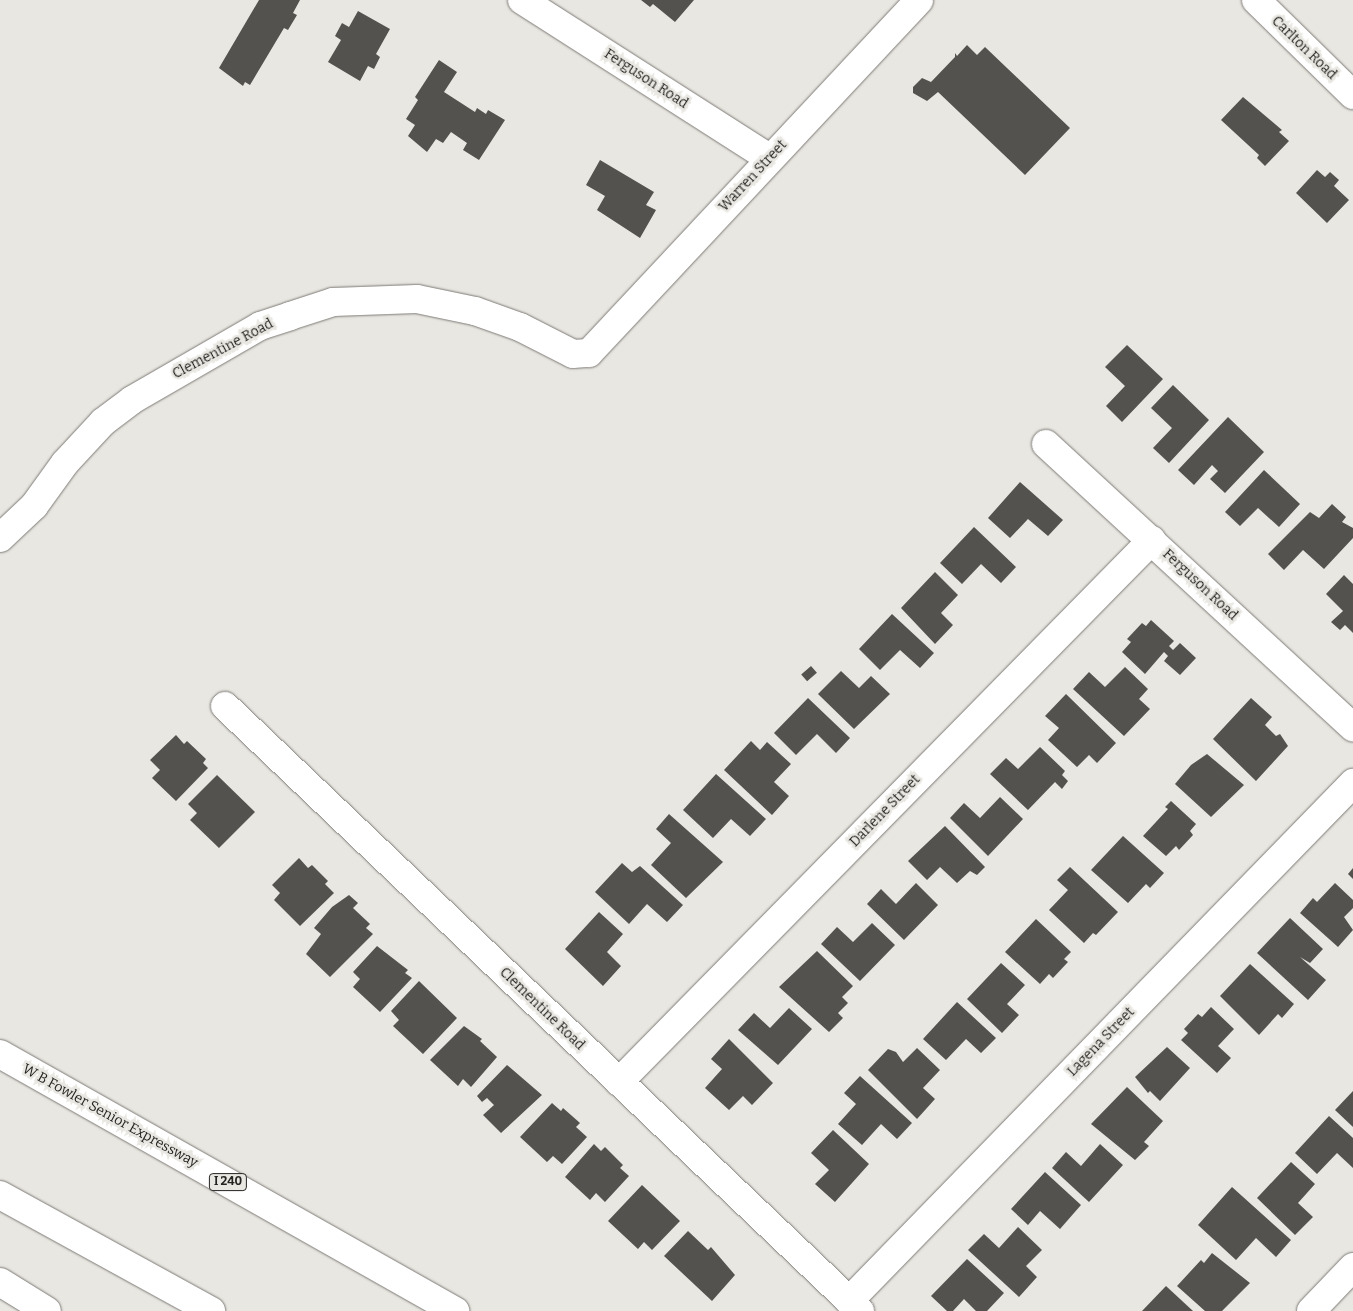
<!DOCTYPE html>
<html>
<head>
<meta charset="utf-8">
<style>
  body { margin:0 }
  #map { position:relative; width:1353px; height:1311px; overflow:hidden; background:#e9e7e1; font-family:Bitter,serif }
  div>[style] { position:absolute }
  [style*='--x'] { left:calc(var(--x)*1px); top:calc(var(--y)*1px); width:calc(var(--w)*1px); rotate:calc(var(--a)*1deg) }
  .building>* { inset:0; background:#54524e; transform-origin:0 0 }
  .roads { filter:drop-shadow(0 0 1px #7d7a76) drop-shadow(0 0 1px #7d7a76) }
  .street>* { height:28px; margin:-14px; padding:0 14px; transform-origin:14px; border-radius:14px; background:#fff }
  .secondary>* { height:28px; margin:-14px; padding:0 14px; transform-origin:14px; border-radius:14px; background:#fff }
  .highway>* { height:28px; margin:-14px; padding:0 14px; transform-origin:14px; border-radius:14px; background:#fff }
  span { translate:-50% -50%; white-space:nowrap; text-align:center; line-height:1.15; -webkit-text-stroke:5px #e9e7e1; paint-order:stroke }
  .shield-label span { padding:1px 4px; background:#e9e7e1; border:1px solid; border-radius:4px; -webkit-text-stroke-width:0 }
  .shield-label { font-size:12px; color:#242321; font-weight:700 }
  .street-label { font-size:14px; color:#242321 }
</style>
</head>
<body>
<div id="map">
  <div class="building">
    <div style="clip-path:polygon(259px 0,300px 0,293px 13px,297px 15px,288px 30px,284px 28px,250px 85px,245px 82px,243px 86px,219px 68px)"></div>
    <div style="clip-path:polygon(641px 0,694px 0,675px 22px,653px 4px,650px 7px)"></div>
    <div style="clip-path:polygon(358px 11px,390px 29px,376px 54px,380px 57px,374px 69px,368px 66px,360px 81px,328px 62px,341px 40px,335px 36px,342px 23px,349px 27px)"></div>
    <div style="clip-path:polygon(967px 45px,977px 55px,985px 47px,1070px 128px,1025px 175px,938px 92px,927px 101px,913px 93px,913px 87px,922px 78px,931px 82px,955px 57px,955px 53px,957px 56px)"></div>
    <div style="clip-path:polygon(439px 60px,457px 72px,444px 92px,475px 112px,477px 108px,486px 114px,488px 110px,505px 120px,479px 160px,463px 150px,467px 143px,451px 132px,443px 143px,436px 139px,427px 152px,408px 136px,415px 125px,406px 119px,418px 100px,415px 97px)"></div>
    <div style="clip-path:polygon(1243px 97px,1282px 130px,1279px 132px,1289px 141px,1265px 166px,1257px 158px,1259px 155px,1221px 120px)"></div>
    <div style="clip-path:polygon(600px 160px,654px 192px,646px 205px,656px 210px,640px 238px,597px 210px,605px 196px,586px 185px)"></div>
    <div style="clip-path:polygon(1317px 170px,1325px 177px,1330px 172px,1339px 180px,1334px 186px,1349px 200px,1327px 223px,1296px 193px)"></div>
    <div style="clip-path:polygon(1127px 345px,1163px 379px,1122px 422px,1106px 406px,1125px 386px,1105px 367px)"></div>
    <div style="clip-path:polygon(1173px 385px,1209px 420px,1169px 463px,1153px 448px,1172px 428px,1151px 408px)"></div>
    <div style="clip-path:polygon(1228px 417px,1264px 452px,1225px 493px,1210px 479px,1218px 471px,1212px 465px,1194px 485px,1178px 470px)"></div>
    <div style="clip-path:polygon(1264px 470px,1300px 504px,1279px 527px,1258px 508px,1240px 526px,1225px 512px)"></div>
    <div style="clip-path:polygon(1020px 482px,1063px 520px,1048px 536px,1028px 519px,1010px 538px,988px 518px)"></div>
    <div style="clip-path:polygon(1332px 504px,1346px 517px,1342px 522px,1353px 528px,1353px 538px,1324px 569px,1303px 550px,1284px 570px,1268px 554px,1310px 512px,1319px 518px)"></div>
    <div style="clip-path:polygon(974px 527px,1016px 567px,1001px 583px,981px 564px,962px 584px,940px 563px)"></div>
    <div style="clip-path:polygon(935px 572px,958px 595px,941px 613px,953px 625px,935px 644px,901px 608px)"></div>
    <div style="clip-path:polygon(1344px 575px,1353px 584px,1353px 633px,1345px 625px,1340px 630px,1331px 622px,1343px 611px,1326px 594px)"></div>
    <div style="clip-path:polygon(892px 614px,934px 653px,920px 668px,900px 650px,880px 670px,859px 649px)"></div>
    <div style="clip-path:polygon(1151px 620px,1174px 641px,1169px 646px,1173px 650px,1180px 643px,1196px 658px,1180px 675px,1164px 661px,1168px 656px,1164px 652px,1145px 674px,1122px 652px,1131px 642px,1127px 639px,1142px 623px,1146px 626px)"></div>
    <div style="left:811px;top:666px;width:9px;height:13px;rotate:49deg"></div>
    <div style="clip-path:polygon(1125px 667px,1148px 689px,1139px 699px,1150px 709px,1124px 736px,1073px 689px,1089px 672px,1105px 687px)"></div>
    <div style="clip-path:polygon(841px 671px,859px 688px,871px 676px,890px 694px,854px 729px,818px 694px)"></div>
    <div style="clip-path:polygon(1066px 694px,1116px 743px,1097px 763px,1089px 755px,1077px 767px,1048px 740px,1059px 728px,1045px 716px)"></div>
    <div style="clip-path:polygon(808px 698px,850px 738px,836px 753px,817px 734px,796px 755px,774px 733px)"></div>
    <div style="clip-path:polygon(1251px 698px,1272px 717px,1265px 725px,1276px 736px,1280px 734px,1288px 746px,1256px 781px,1213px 739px)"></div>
    <div style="clip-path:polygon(176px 735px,184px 744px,187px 741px,206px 759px,203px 763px,208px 768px,176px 801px,152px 778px,160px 770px,150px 760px)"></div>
    <div style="clip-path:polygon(751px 741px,760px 750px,767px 742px,791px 764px,774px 782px,789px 796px,772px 815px,724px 770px)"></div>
    <div style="clip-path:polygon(1040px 747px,1065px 771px,1062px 775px,1068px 781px,1062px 789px,1055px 782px,1028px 810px,990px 774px,1006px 758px,1018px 769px)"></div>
    <div style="clip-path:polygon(1207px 754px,1244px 785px,1211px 817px,1175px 784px,1191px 765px)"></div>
    <div style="clip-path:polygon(716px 774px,766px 819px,750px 836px,731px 819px,713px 838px,683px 810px)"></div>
    <div style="clip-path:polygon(217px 775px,255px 812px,219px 848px,190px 820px,197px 813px,188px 804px)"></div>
    <div style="clip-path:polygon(1000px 797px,1023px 819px,988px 856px,950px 818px,964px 803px,980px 818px)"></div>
    <div style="clip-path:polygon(1171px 801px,1196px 824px,1190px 831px,1193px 835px,1179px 850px,1176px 846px,1166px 856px,1143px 836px,1168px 809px,1165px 807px)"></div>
    <div style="clip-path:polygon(669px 814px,723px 862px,686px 898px,651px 865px,671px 843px,656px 829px)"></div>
    <div style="clip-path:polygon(945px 826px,985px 867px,977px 875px,970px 871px,957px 883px,940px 867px,927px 880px,908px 861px)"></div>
    <div style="clip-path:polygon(1123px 836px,1164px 873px,1150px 888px,1146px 884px,1128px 903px,1091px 870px)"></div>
    <div style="clip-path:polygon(299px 858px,308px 868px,312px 865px,328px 881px,325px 884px,334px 893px,300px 926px,274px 900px,280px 893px,272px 885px)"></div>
    <div style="clip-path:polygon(622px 863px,632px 872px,640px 866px,683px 905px,667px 922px,647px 904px,629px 924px,595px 892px)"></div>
    <div style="clip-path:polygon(1070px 867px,1118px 912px,1096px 935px,1093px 933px,1084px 943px,1049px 910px,1068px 890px,1057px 880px)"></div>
    <div style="clip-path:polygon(1353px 868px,1353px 879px,1348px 874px)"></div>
    <div style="clip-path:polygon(916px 883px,938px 905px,904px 940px,867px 904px,881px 889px,896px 904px)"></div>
    <div style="clip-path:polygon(1335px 883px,1353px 900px,1353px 908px,1344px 917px,1353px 930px,1338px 947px,1300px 913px,1313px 898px,1317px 902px)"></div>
    <div style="clip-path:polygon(349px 895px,358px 903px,353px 908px,370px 924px,366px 928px,373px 934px,330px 977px,306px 954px,321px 934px,314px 928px,332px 907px)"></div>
    <div style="clip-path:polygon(599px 912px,623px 934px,607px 952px,621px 966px,603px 986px,565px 949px)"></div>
    <div style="clip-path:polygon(1290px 918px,1323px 949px,1310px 963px,1300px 957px,1326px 980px,1308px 1000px,1257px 953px)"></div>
    <div style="clip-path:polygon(1036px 919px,1071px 952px,1064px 959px,1068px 962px,1053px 978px,1049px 974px,1040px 984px,1005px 952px)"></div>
    <div style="clip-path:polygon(872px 923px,895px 945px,860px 981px,821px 944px,837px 927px,853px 942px)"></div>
    <div style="clip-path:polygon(377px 946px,408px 970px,405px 973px,412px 978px,380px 1012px,353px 987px,360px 979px,353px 972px)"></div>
    <div style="clip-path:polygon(817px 951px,853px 986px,842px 997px,848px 1003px,838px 1013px,843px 1018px,829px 1032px,779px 987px)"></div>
    <div style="clip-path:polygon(1001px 963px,1025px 985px,1007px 1004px,1019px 1015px,1002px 1033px,967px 999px)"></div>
    <div style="clip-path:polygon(1250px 964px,1294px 1004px,1282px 1018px,1278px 1014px,1259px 1035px,1220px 996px)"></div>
    <div style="clip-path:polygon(419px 981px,457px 1018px,423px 1054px,393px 1026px,399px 1020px,391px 1011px)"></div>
    <div style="clip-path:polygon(957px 1002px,996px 1038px,981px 1053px,966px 1039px,946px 1060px,923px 1039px)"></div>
    <div style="clip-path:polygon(1211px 1007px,1234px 1029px,1218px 1046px,1231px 1058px,1217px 1073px,1181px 1040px,1188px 1033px,1184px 1029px,1198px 1014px,1202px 1017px)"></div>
    <div style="clip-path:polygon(789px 1008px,812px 1029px,778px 1065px,738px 1030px,754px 1013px,770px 1028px)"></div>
    <div style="clip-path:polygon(464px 1026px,482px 1039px,480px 1041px,497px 1057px,471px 1087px,463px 1079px,458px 1086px,430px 1060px)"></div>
    <div style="clip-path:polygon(729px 1039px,773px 1083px,752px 1105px,743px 1096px,729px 1110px,705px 1088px,722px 1069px,711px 1059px)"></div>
    <div style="clip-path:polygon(1167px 1047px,1190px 1068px,1160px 1101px,1150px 1091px,1148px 1093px,1135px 1077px)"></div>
    <div style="clip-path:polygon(917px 1048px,940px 1070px,923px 1088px,935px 1099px,917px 1119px,868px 1070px,888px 1049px,896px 1052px,903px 1062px)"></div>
    <div style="clip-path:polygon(507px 1065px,542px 1095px,501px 1133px,483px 1115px,494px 1105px,487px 1098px,482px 1102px,477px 1096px)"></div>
    <div style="clip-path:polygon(860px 1076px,912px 1123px,897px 1139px,881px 1124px,862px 1145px,838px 1124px,856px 1104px,844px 1093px)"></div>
    <div style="clip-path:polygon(1127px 1087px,1163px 1121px,1144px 1142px,1149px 1146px,1135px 1160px,1091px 1124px)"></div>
    <div style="clip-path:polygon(1353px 1091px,1353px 1127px,1335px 1110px)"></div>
    <div style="clip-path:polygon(552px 1103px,561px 1111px,563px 1108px,580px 1123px,576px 1127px,587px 1137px,562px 1164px,553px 1156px,547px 1162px,520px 1137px)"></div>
    <div style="clip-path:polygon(1329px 1116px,1353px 1138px,1353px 1168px,1337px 1153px,1317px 1174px,1295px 1153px)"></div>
    <div style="clip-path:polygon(833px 1130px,869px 1164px,835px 1202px,815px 1184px,829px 1170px,811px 1153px)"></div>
    <div style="clip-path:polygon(594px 1144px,601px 1151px,605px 1147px,623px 1165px,620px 1168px,629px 1176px,605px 1202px,596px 1193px,590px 1200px,565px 1177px)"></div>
    <div style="clip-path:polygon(1100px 1144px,1123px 1165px,1089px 1202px,1052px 1168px,1066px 1152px,1081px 1166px)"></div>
    <div style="clip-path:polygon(1291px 1162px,1315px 1184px,1298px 1203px,1313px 1217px,1295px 1235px,1257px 1198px)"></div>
    <div style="clip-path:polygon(1045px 1172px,1081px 1205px,1060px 1229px,1040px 1211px,1028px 1225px,1011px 1209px)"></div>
    <div style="clip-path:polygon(642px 1185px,680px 1221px,652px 1250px,644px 1242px,638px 1249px,608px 1221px)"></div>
    <div style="clip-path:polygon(1232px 1187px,1291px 1240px,1276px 1257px,1256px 1238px,1236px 1260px,1198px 1225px)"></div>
    <div style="clip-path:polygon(1018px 1227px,1042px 1250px,1026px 1266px,1037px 1277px,1019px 1297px,968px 1250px,984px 1234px,999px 1248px)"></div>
    <div style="clip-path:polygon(688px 1231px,708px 1250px,711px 1247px,735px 1275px,712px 1301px,664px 1256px)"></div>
    <div style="clip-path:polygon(1212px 1253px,1250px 1283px,1222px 1311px,1205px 1311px,1177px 1286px,1201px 1260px,1204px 1263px)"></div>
    <div style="clip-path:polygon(967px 1259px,1004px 1293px,987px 1311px,976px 1311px,964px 1299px,953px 1311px,947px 1311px,931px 1296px)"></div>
    <div style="clip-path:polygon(1166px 1286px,1193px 1311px,1142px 1311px)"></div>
  </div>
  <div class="roads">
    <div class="street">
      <div style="--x:522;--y:0;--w:293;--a:32.6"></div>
      <div style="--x:1256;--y:0;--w:136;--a:44.4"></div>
      <div style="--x:1046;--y:444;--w:418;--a:42.7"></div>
      <div style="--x:0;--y:538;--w:47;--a:-43.3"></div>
      <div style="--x:34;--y:506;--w:53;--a:-54.2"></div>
      <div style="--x:65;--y:463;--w:56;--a:-47.2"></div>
      <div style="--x:103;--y:422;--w:36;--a:-37"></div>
      <div style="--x:132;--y:400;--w:148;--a:-30"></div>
      <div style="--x:260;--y:326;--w:32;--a:-18"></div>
      <div style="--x:290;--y:316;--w:45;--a:-18"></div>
      <div style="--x:333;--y:302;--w:84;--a:-2"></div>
      <div style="--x:417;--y:299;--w:59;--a:11.7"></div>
      <div style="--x:475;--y:311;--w:48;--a:19.6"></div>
      <div style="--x:520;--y:327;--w:59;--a:27"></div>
      <div style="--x:573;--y:354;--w:16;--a:-4"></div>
      <div style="--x:589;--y:353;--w:483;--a:-46.9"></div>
      <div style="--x:225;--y:706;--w:877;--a:43.61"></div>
      <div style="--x:619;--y:1082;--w:760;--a:-45.48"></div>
      <div style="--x:849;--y:1301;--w:723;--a:-45.78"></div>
      <div style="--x:1311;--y:1311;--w:61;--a:-46.3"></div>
    </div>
    <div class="secondary">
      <div style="--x:0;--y:1282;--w:55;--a:31.7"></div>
    </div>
    <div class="highway">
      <div style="--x:0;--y:1054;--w:523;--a:29.46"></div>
      <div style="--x:0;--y:1195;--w:241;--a:28.8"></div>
    </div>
  </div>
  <div class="shield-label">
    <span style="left:228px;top:1182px">I 240</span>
  </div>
  <div class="street-label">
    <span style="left:1304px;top:48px;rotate:44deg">Carlton Road</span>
    <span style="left:646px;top:79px;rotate:33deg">Ferguson Road</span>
    <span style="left:753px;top:176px;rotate:-47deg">Warren Street</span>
    <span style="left:223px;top:349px;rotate:-28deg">Clementine Road</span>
    <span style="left:1200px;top:585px;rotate:43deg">Ferguson Road</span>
    <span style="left:885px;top:811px;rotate:-46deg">Darlene Street</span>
    <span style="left:542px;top:1009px;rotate:44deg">Clementine Road</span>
    <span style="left:1101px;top:1042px;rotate:-46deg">Lagena Street</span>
    <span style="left:110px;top:1116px;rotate:29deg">W B Fowler Senior Expressway</span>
  </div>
</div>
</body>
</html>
